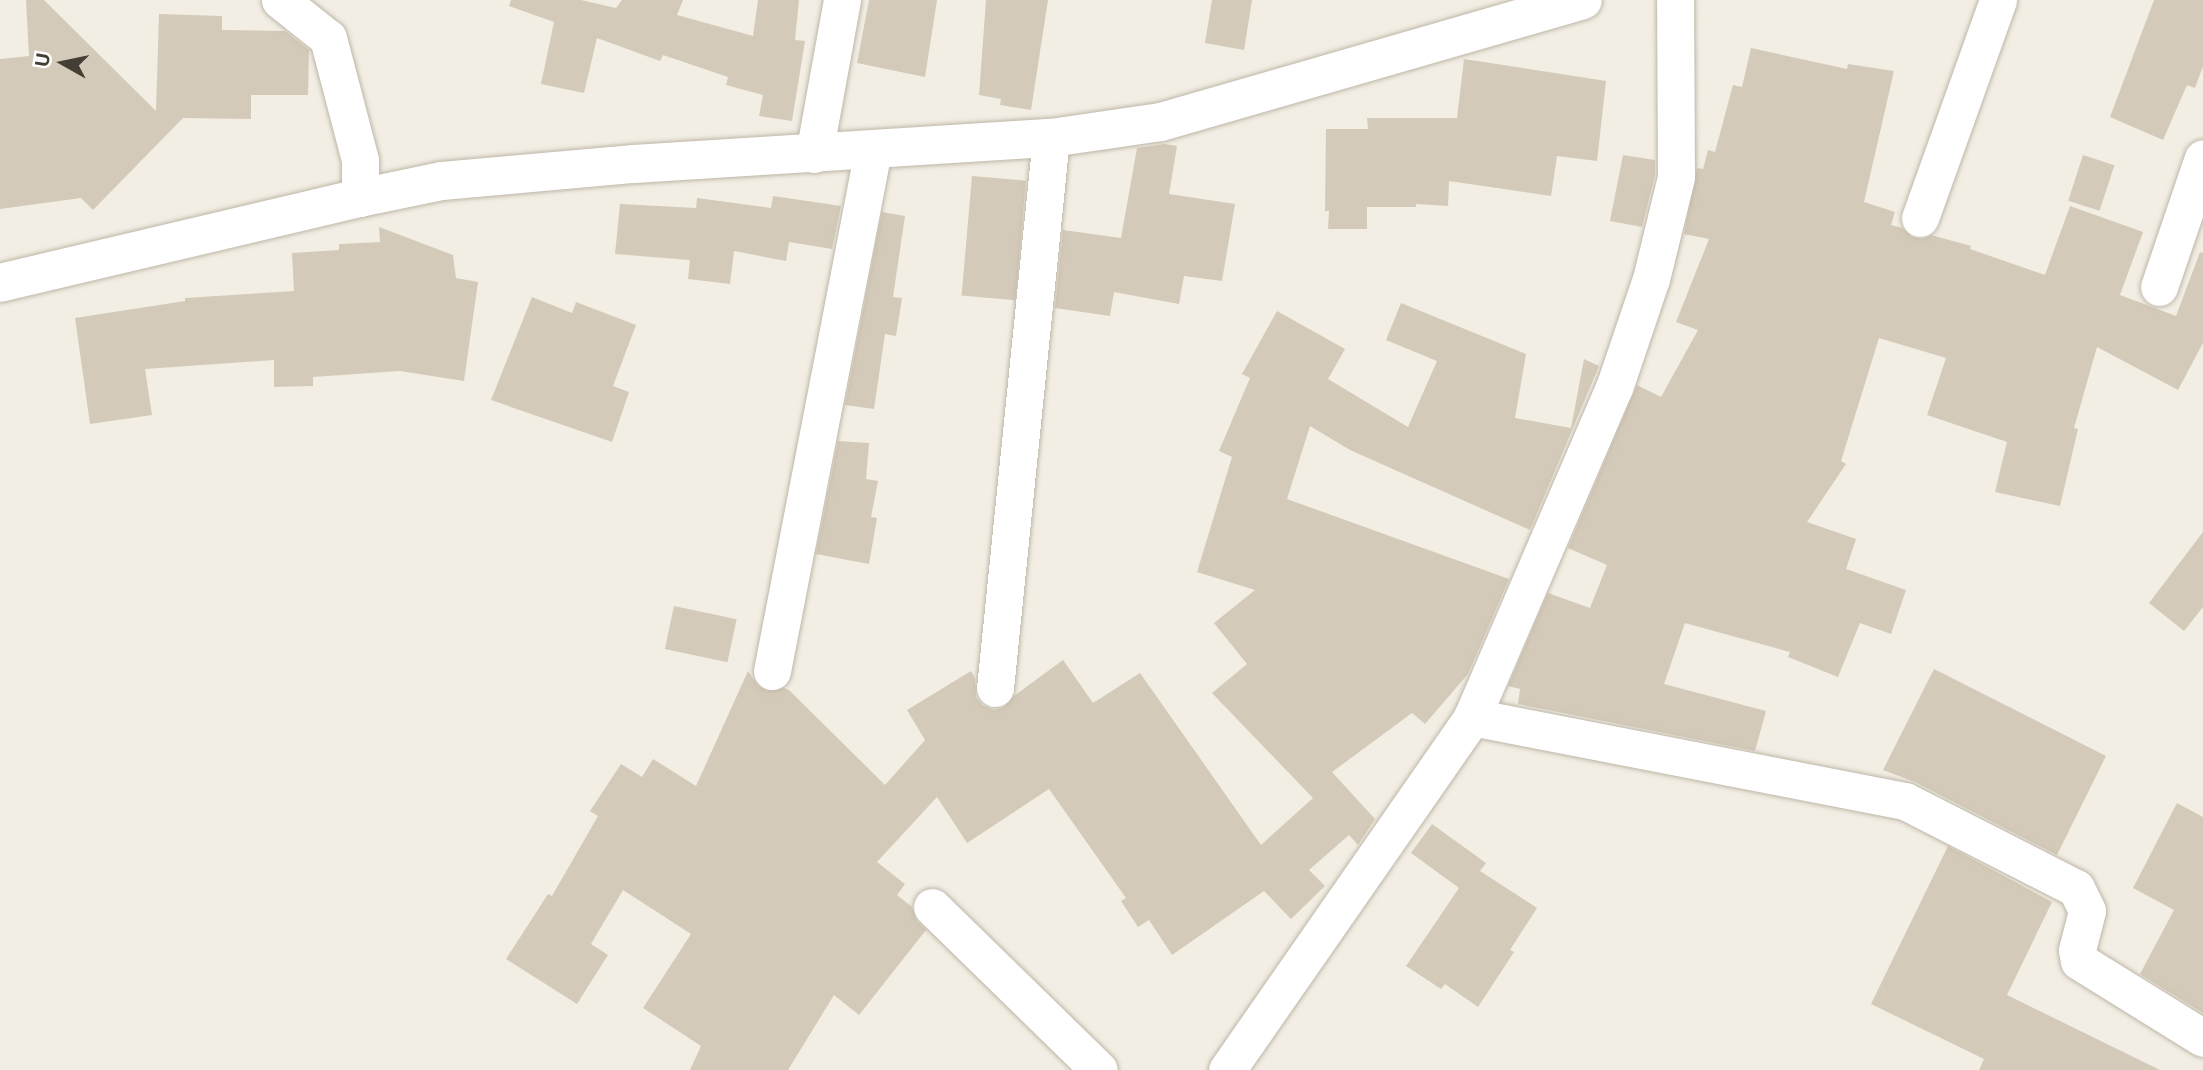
<!DOCTYPE html>
<html>
<head>
<meta charset="utf-8">
<style>
  body { margin:0 }
  #map { position:relative; width:2203px; height:1070px; overflow:hidden; background:#f2eee4; font-family:"Open Sans",sans-serif }
  div>[style] { position:absolute }
  [style*='--x'] { left:calc(var(--x)*1px); top:calc(var(--y)*1px); width:calc(var(--w)*1px); rotate:calc(var(--a)*1deg) }
  .building>* { inset:0; background:#d4cab9; transform-origin:0 0 }
  .roads { filter:drop-shadow(0 0 2px #beb6a7) drop-shadow(0 0 2px #beb6a7) }
  .minor>* { height:37px; margin:-18.5px; padding:0 18.5px; transform-origin:18.5px; border-radius:18.5px; background:#fff }
  .tertiary>* { height:38px; margin:-19px; padding:0 19px; transform-origin:19px; border-radius:19px; background:#fff }
  span { translate:-50% -50%; white-space:nowrap; text-align:center; line-height:1.15; -webkit-text-stroke:5px #fff; paint-order:stroke }
  .north { position:absolute; left:28px; top:28px; width:70px; height:70px; -webkit-text-stroke:5px #fff; paint-order:stroke; rotate:279deg; font-size:19px; font-weight:700; line-height:28px; text-align:center; color:#453e34 }
  .north::after { content:''; display:block; margin:auto; width:24px; height:32px; background:#453e34; clip-path:polygon(50% 0,100% 100%,50% 72%,0 100%) }
</style>
</head>
<body>
<div id="map">
  <div class="building">
    <div style="clip-path:polygon(26px 0,44px 0,156px 111px,159px 14px,222px 16px,222px 30px,285px 31px,309px 50px,308px 95px,251px 95px,251px 119px,183px 118px,93px 210px,81px 198px,0 209px,0 59px,29px 56px)"></div>
    <div style="clip-path:polygon(511px 0,581px 0,616px 8px,622px 0,683px 0,677px 15px,753px 36px,758px 0,799px 0,795px 40px,805px 41px,792px 121px,759px 116px,763px 95px,726px 85px,728px 77px,663px 55px,660px 61px,597px 38px,584px 93px,541px 84px,554px 22px,509px 6px)"></div>
    <div style="clip-path:polygon(869px 0,937px 0,925px 77px,857px 63px)"></div>
    <div style="clip-path:polygon(986px 0,1048px 0,1031px 110px,1000px 105px,1001px 99px,979px 95px)"></div>
    <div style="clip-path:polygon(1212px 0,1252px 0,1244px 50px,1205px 43px)"></div>
    <div style="clip-path:polygon(2154px 0,2203px 0,2203px 66px,2195px 88px,2187px 85px,2163px 140px,2110px 117px)"></div>
    <div style="clip-path:polygon(1751px 48px,1847px 69px,1848px 64px,1894px 71px,1864px 202px,1895px 212px,1891px 225px,1902px 228px,1912px 237px,1923px 239px,1931px 235px,1971px 246px,1970px 249px,2045px 275px,2070px 206px,2143px 232px,2120px 295px,2176px 316px,2200px 252px,2203px 253px,2203px 343px,2178px 390px,2097px 347px,2074px 428px,2078px 429px,2060px 506px,1995px 492px,2007px 442px,1927px 415px,1946px 358px,1879px 338px,1841px 461px,1846px 464px,1807px 522px,1856px 539px,1846px 569px,1906px 590px,1891px 634px,1860px 623px,1838px 677px,1788px 657px,1790px 652px,1685px 623px,1664px 684px,1766px 711px,1755px 751px,1518px 704px,1520px 689px,1508px 686px,1548px 593px,1590px 608px,1607px 565px,1568px 548px,1637px 385px,1661px 397px,1698px 330px,1676px 322px,1709px 239px,1684px 234px,1697px 168px,1703px 169px,1708px 150px,1715px 152px,1733px 85px,1742px 87px)"></div>
    <div style="clip-path:polygon(1464px 59px,1606px 81px,1597px 161px,1557px 156px,1551px 196px,1449px 181px,1448px 206px,1416px 204px,1416px 207px,1367px 207px,1367px 229px,1328px 229px,1329px 211px,1325px 211px,1326px 129px,1368px 129px,1367px 118px,1457px 118px)"></div>
    <div style="clip-path:polygon(1165px 144px,1177px 146px,1169px 194px,1235px 204px,1222px 281px,1184px 276px,1179px 304px,1114px 292px,1110px 316px,1055px 308px,1063px 230px,1121px 238px,1137px 148px)"></div>
    <div style="clip-path:polygon(1623px 155px,1655px 160px,1655px 175px,1642px 227px,1610px 221px)"></div>
    <div style="left:2083px;top:155px;width:33px;height:48px;rotate:18deg"></div>
    <div style="left:972px;top:176px;width:54px;height:120px;rotate:5deg"></div>
    <div style="clip-path:polygon(773px 196px,841px 206px,832px 249px,789px 242px,786px 261px,734px 251px,730px 284px,688px 279px,690px 260px,615px 254px,620px 204px,696px 208px,697px 198px,771px 208px)"></div>
    <div style="clip-path:polygon(882px 212px,905px 216px,893px 297px,902px 298px,896px 336px,885px 334px,874px 409px,845px 405px)"></div>
    <div style="clip-path:polygon(379px 227px,453px 255px,456px 278px,478px 282px,464px 381px,400px 371px,313px 377px,313px 386px,274px 387px,274px 360px,145px 369px,152px 415px,90px 424px,75px 318px,185px 301px,185px 298px,294px 291px,292px 253px,339px 250px,339px 244px,380px 242px)"></div>
    <div style="clip-path:polygon(532px 297px,572px 313px,576px 302px,636px 325px,613px 386px,629px 392px,612px 442px,491px 400px)"></div>
    <div style="clip-path:polygon(1401px 303px,1526px 354px,1515px 418px,1571px 428px,1584px 359px,1599px 366px,1530px 530px,1350px 450px,1310px 426px,1287px 499px,1509px 579px,1468px 674px,1425px 724px,1412px 713px,1332px 772px,1375px 819px,1358px 845px,1349px 835px,1309px 870px,1325px 886px,1291px 919px,1264px 891px,1172px 955px,1149px 920px,1138px 927px,1121px 901px,1126px 898px,1049px 789px,967px 843px,937px 797px,877px 862px,905px 884px,897px 895px,912px 907px,917px 921px,926px 930px,859px 1015px,834px 995px,788px 1070px,690px 1070px,701px 1046px,643px 1008px,691px 934px,623px 890px,591px 944px,608px 955px,577px 1004px,506px 959px,548px 894px,552px 896px,598px 816px,590px 811px,621px 764px,642px 777px,653px 759px,696px 786px,748px 671px,758px 686px,767px 691px,784px 688px,789px 690px,885px 785px,925px 740px,907px 710px,971px 671px,975px 678px,976px 697px,982px 705px,994px 710px,1004px 707px,1014px 696px,1063px 660px,1093px 703px,1140px 673px,1261px 845px,1313px 798px,1212px 693px,1247px 664px,1214px 623px,1255px 590px,1197px 572px,1232px 457px,1219px 451px,1250px 378px,1242px 374px,1277px 311px,1345px 349px,1328px 379px,1408px 427px,1437px 361px,1386px 340px)"></div>
    <div style="clip-path:polygon(838px 441px,869px 443px,866px 479px,878px 481px,871px 517px,877px 518px,869px 564px,816px 554px)"></div>
    <div style="clip-path:polygon(2203px 532px,2203px 607px,2184px 631px,2149px 603px)"></div>
    <div style="left:674px;top:606px;width:64px;height:44px;rotate:12deg"></div>
    <div style="clip-path:polygon(1934px 669px,2106px 756px,2057px 855px,1915px 782px,1883px 770px)"></div>
    <div style="clip-path:polygon(2177px 803px,2203px 817px,2203px 1013px,2140px 974px,2174px 910px,2133px 888px)"></div>
    <div style="clip-path:polygon(1432px 824px,1486px 863px,1480px 871px,1537px 908px,1510px 950px,1514px 952px,1478px 1007px,1445px 984px,1441px 989px,1406px 966px,1459px 888px,1411px 853px)"></div>
    <div style="clip-path:polygon(1948px 846px,2052px 902px,2007px 995px,2160px 1070px,1979px 1070px,1984px 1059px,1871px 1004px)"></div>
  </div>
  <div class="roads">
    <div class="minor">
      <div style="--x:280;--y:0;--w:61;--a:38.4"></div>
      <div style="--x:328;--y:38;--w:126;--a:75.3"></div>
      <div style="--x:360;--y:160;--w:38;--a:90"></div>
      <div style="--x:814;--y:154;--w:157;--a:-79.7"></div>
      <div style="--x:1920;--y:218;--w:232;--a:-70.3"></div>
      <div style="--x:2159;--y:287;--w:136;--a:-71.2"></div>
      <div style="--x:772;--y:671;--w:531;--a:-79.03"></div>
      <div style="--x:995;--y:688;--w:553;--a:-84.19"></div>
      <div style="--x:1472;--y:717;--w:441;--a:11"></div>
      <div style="--x:1905;--y:801;--w:192;--a:27"></div>
      <div style="--x:2076;--y:888;--w:25;--a:64"></div>
      <div style="--x:2087;--y:911;--w:40;--a:104.4"></div>
      <div style="--x:2077;--y:950;--w:11;--a:80"></div>
      <div style="--x:2079;--y:961;--w:146;--a:31.8"></div>
      <div style="--x:932;--y:907;--w:233;--a:44.3"></div>
      <div style="--x:1227;--y:1070;--w:430;--a:-55.2"></div>
      <div style="--x:1472;--y:717;--w:358;--a:-66.7"></div>
      <div style="--x:1614;--y:388;--w:115;--a:-71.3"></div>
      <div style="--x:1651;--y:279;--w:105;--a:-76.2"></div>
      <div style="--x:1676;--y:177;--w:177;--a:-90.3"></div>
    </div>
    <div class="tertiary">
      <div style="--x:0;--y:283;--w:370;--a:-13.3"></div>
      <div style="--x:360;--y:198;--w:84;--a:-11.7"></div>
      <div style="--x:442;--y:181;--w:193;--a:-5.1"></div>
      <div style="--x:634;--y:164;--w:418;--a:-3.6"></div>
      <div style="--x:1051;--y:138;--w:111;--a:-8.3"></div>
      <div style="--x:1161;--y:122;--w:439;--a:-16.1"></div>
    </div>
  </div>
  <div class="north">U</div>
</div>
</body>
</html>
